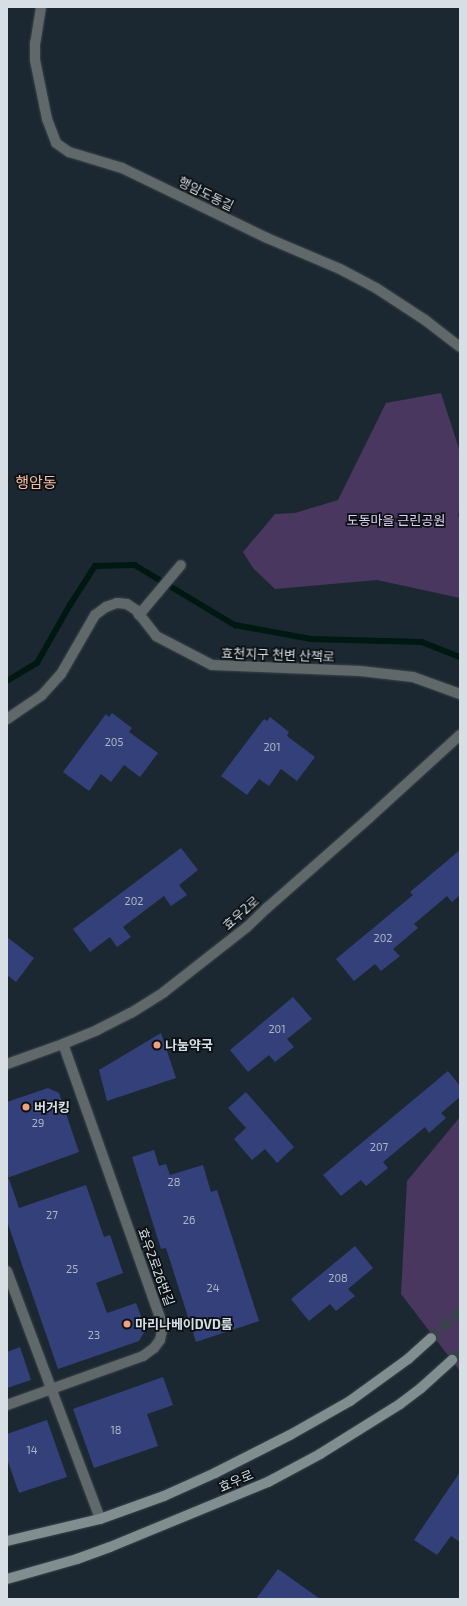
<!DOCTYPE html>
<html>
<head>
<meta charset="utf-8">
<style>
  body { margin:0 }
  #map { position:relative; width:467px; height:1606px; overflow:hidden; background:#1c2831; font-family:"Exo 2","Noto Sans KR",sans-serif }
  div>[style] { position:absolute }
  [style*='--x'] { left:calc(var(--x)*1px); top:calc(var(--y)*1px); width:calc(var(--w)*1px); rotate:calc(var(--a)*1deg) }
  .green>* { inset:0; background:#4a375f }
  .stream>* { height:5.5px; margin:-2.75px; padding:0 2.75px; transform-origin:2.75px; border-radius:2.75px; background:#001812 }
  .building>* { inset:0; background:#344079 }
  .secondary-tunnel>* { height:10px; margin-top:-5px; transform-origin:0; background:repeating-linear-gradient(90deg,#38434c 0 10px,transparent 0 15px) }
  .roads { filter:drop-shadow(0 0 1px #3a454e) drop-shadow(0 0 1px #3a454e) }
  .street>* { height:10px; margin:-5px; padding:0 5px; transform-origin:5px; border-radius:5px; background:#60686a }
  .secondary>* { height:10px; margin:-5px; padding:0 5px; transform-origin:5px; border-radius:5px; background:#808e90 }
  .dots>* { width:11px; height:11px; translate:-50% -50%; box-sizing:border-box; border:2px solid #0b1014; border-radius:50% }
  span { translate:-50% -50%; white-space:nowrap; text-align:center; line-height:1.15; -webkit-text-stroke:3.5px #0b1014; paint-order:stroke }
  .number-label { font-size:11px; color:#aeb7c9 }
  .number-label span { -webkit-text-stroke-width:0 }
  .street-label { font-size:13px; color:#d7dfe4 }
  .park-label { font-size:13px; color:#e2d2f6 }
  .poi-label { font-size:13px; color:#d7dfe4; font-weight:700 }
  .left { translate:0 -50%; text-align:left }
  .quarter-label { font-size:15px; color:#fbbda3 }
  .frame { position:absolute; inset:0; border:8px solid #d7dfe4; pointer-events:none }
</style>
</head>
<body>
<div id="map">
  <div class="green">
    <div style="clip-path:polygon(441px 393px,460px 452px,460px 503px,458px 516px,460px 518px,460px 598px,377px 580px,275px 589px,253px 568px,243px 552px,275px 514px,295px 513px,338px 500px,386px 403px)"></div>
    <div style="clip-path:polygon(460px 1117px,460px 1371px,401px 1294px,407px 1181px)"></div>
  </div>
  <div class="stream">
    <div style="--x:7;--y:681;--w:35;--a:-31"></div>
    <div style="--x:37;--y:663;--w:67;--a:-60.4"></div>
    <div style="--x:70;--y:605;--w:46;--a:-57.3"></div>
    <div style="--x:95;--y:566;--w:40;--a:-1.4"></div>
    <div style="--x:135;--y:565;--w:117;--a:31"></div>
    <div style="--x:235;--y:625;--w:77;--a:10.4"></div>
    <div style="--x:311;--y:639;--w:111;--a:1.5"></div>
    <div style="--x:422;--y:642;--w:41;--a:21.5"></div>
  </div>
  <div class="building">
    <div style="clip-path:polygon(112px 713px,132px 728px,129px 732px,158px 753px,140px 777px,124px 765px,111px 782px,101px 774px,89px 791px,63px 772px,106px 714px,109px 717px)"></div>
    <div style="clip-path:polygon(270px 717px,289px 732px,287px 736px,315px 757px,297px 781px,281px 769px,269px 786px,259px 779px,247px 795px,221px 776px,264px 719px,267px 721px)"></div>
    <div style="clip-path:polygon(181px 848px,198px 870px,179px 885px,187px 895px,171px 906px,164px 896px,123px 927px,131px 937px,117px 947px,110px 937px,90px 952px,73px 929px)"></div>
    <div style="clip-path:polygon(460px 850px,460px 895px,452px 902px,447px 896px,414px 924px,418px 928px,393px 949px,400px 956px,381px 971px,375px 964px,354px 981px,336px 959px,413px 895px,410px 892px)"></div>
    <div style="clip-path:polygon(7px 937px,34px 958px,16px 982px,7px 975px)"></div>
    <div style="clip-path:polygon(293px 997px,312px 1019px,287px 1039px,294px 1047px,275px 1062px,269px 1055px,248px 1072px,230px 1050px)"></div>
    <div style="clip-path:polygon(161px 1033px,176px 1078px,107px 1101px,99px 1070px)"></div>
    <div style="clip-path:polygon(448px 1071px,460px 1086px,460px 1097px,441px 1113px,446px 1118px,429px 1133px,425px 1127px,383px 1162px,388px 1168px,366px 1186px,361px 1180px,341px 1196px,323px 1175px)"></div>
    <div style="clip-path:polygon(48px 1088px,59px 1093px,79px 1152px,7px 1178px,7px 1102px)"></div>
    <div style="clip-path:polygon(246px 1092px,294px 1147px,277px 1163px,265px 1149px,252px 1160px,234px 1139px,246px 1128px,228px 1108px)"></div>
    <div style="clip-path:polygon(154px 1150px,159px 1166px,166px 1164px,170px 1175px,203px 1165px,211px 1192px,217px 1190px,259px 1321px,196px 1342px,166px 1248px,161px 1249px,132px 1157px)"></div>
    <div style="clip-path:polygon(7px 1179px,9px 1179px,19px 1208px,86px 1185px,104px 1237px,110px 1235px,123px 1273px,96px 1283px,107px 1313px,136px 1303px,146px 1329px,139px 1341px,58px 1369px,7px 1221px)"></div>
    <div style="clip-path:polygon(355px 1246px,373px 1268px,348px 1289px,355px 1296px,336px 1311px,330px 1304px,309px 1321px,291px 1299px)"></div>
    <div style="clip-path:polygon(20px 1347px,31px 1380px,7px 1388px,7px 1352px)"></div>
    <div style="clip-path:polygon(163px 1377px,173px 1405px,147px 1414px,158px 1446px,94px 1468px,73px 1409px)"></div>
    <div style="clip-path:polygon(47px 1420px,67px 1477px,19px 1493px,7px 1459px,7px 1434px)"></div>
    <div style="clip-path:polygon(460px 1472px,460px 1542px,451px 1536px,437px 1555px,414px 1540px)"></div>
    <div style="clip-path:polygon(278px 1569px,320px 1599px,256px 1599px)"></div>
  </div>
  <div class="secondary-tunnel">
    <div style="--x:431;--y:1338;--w:40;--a:-43"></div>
    <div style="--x:452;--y:1360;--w:11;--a:-41"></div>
  </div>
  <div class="roads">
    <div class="street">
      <div style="--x:41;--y:7;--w:36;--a:99"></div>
      <div style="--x:35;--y:43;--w:17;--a:90"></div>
      <div style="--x:35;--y:60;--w:60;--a:78.5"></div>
      <div style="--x:47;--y:119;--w:26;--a:69"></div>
      <div style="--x:56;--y:143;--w:16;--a:35"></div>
      <div style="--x:69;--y:152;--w:55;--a:16.8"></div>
      <div style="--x:122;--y:168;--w:161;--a:25.8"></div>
      <div style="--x:267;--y:238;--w:79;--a:23"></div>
      <div style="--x:340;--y:269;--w:41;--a:27.8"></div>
      <div style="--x:376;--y:288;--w:59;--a:33.1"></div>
      <div style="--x:425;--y:320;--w:44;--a:37.6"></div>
      <div style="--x:139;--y:615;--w:65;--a:-50"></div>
      <div style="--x:7;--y:719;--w:42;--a:-34.4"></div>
      <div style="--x:42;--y:695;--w:28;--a:-48"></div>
      <div style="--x:61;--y:674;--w:68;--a:-60"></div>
      <div style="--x:95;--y:615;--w:14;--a:-36"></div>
      <div style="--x:106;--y:607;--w:12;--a:-20"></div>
      <div style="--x:117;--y:603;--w:10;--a:6"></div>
      <div style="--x:127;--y:604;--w:11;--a:34"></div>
      <div style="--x:136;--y:610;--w:33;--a:52"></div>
      <div style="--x:156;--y:636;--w:63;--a:27.4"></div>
      <div style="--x:212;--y:665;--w:148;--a:2.3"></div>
      <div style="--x:360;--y:671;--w:53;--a:6.5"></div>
      <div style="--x:413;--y:677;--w:50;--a:19.9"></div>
      <div style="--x:7;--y:1064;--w:59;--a:-19.7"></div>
      <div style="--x:63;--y:1044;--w:37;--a:-22"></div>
      <div style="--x:97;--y:1030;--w:38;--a:-27"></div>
      <div style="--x:131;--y:1013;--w:39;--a:-32"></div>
      <div style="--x:164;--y:992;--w:105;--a:-38.1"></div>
      <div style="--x:247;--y:927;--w:28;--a:-44"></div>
      <div style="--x:267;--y:908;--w:136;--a:-41.4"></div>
      <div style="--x:369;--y:818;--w:123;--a:-42.4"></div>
      <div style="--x:7;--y:1271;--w:265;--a:69.4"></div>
      <div style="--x:7;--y:1405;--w:145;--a:-19.8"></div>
      <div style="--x:143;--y:1356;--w:14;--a:-36"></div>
      <div style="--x:154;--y:1348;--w:10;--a:-53"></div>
      <div style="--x:160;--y:1340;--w:14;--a:-78"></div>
      <div style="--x:163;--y:1326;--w:299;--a:-109.5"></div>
    </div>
    <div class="secondary">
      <div style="--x:7;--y:1541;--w:96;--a:-13.3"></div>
      <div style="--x:100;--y:1519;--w:68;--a:-19.8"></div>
      <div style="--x:164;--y:1496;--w:56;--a:-24.3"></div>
      <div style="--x:215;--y:1473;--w:84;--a:-26.9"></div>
      <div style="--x:290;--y:1435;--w:69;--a:-29.5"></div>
      <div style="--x:350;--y:1401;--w:72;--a:-35.9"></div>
      <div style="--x:408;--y:1359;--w:31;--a:-42"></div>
      <div style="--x:7;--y:1579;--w:73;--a:-15.9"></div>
      <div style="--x:77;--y:1559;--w:35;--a:-20"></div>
      <div style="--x:110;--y:1547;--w:171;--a:-22.4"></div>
      <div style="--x:268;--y:1482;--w:59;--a:-28.3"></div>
      <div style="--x:320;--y:1454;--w:94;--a:-32"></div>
      <div style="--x:400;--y:1404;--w:26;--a:-37"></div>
      <div style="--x:421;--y:1388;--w:42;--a:-42.1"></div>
    </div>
  </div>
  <div class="dots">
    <div style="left:157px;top:1045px;background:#f2a07f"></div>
    <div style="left:26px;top:1107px;background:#f2a07f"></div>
    <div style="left:127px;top:1324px;background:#f2a07f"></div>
  </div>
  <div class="number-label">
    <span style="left:114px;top:742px">205</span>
    <span style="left:272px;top:747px">201</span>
    <span style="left:134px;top:901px">202</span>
    <span style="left:383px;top:938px">202</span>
    <span style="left:277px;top:1029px">201</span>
    <span style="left:38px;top:1123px">29</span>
    <span style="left:379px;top:1147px">207</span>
    <span style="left:174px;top:1182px">28</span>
    <span style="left:52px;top:1215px">27</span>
    <span style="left:189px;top:1220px">26</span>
    <span style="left:72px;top:1269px">25</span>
    <span style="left:338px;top:1278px">208</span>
    <span style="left:213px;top:1288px">24</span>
    <span style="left:94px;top:1335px">23</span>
    <span style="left:116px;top:1430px">18</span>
    <span style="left:32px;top:1450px">14</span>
  </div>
  <div class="street-label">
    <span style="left:206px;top:194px;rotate:26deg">행암도동길</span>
    <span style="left:278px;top:655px;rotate:2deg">효천지구 천변 산책로</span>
    <span style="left:241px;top:913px;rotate:-41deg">효우2로</span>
    <span style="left:156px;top:1267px;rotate:70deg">효우2로26번길</span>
    <span style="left:236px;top:1481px;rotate:-23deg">효우로</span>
  </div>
  <div class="park-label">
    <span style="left:396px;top:520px">도동마을 근린공원</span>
  </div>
  <div class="poi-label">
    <span class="left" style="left:165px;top:1045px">나눔약국</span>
    <span class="left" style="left:34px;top:1107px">버거킹</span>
    <span class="left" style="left:135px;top:1324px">마리나베이DVD룸</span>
  </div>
  <div class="quarter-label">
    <span style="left:36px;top:483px">행암동</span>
  </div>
  <div class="frame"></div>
</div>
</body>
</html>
